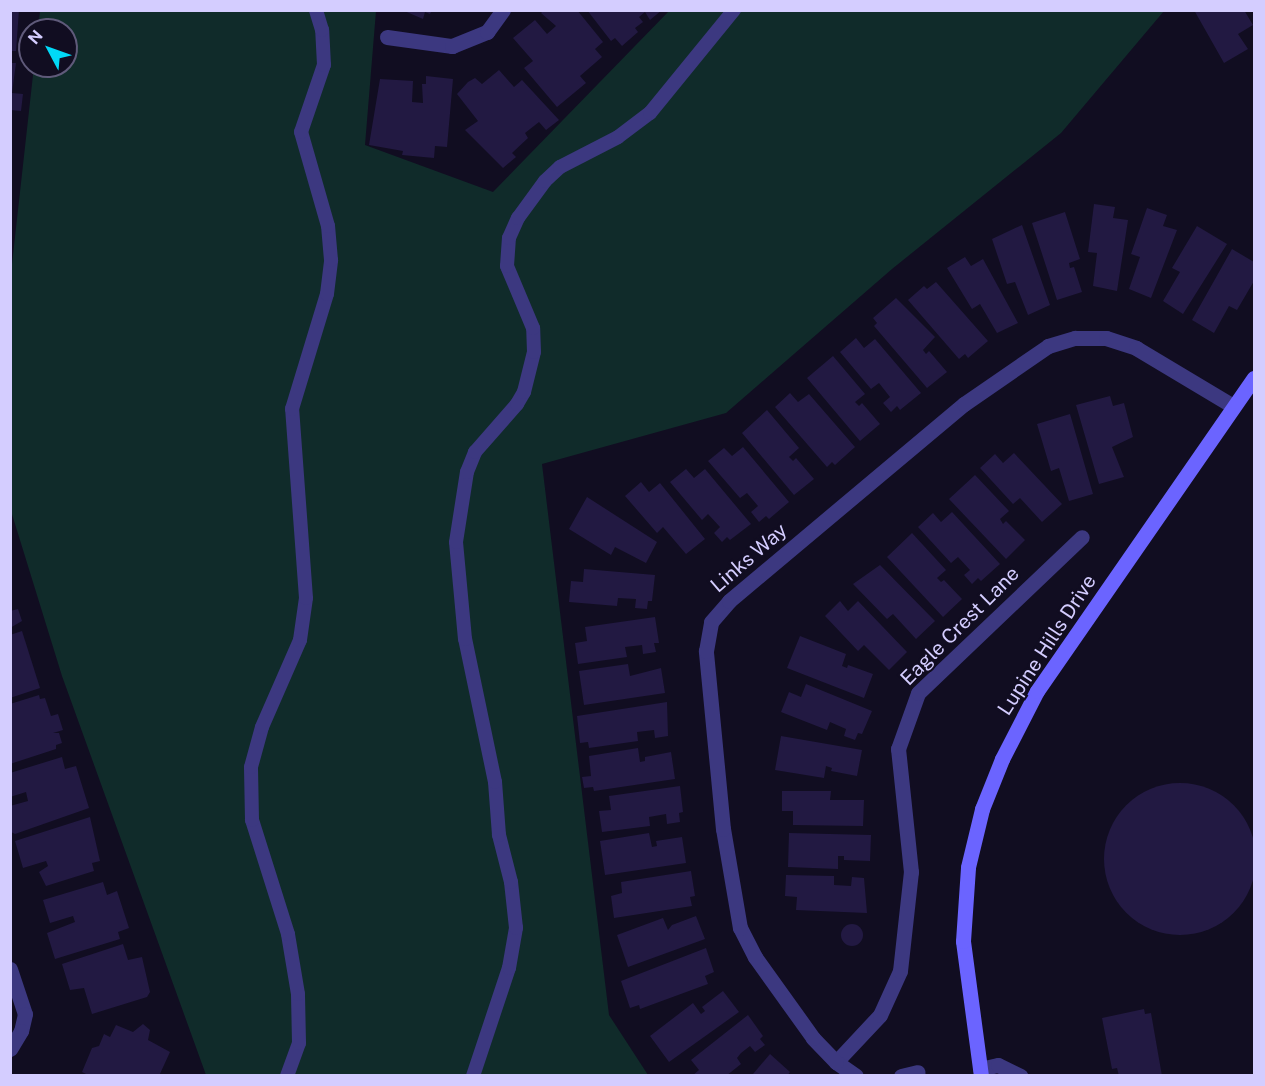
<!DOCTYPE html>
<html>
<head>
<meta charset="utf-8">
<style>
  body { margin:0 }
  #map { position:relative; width:1265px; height:1086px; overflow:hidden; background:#110d21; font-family:"Public Sans",sans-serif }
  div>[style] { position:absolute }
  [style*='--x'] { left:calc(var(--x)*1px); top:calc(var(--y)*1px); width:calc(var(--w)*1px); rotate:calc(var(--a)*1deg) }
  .green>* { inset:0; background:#102b2a }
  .building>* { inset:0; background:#221942 }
  .round { border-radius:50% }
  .lane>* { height:14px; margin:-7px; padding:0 7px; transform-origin:7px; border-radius:7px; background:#3c3880 }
  .street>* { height:15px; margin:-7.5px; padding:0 7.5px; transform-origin:7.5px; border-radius:7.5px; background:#3c3880 }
  .secondary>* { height:15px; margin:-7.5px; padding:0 7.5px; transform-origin:7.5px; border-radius:7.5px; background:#6b64ff }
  span { translate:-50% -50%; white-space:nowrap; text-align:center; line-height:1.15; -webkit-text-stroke:4.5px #110d21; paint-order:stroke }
  .street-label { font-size:20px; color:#d4cdff }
  .frame { position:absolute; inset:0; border:12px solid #d4cdff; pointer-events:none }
  .north { position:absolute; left:18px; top:18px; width:60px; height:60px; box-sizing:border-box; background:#110d21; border:2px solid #5f5a7a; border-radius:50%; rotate:311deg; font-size:16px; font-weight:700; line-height:24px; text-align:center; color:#d4cdff }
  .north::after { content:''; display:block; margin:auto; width:21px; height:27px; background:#01d9f7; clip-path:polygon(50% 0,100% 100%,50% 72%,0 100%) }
</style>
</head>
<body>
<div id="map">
  <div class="green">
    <div style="clip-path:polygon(40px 11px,376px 11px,365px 145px,493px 192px,669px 11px,1164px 11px,1061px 133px,892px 269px,726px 413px,542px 464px,609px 1015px,648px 1075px,206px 1075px,62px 676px,11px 511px,10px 282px,34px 66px,66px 66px,66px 30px,38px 30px)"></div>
  </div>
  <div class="building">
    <div style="clip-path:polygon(10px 10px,19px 10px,16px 51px,10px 51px)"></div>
    <div style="clip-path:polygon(402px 10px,432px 10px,430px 14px,425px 12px,423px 19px)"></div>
    <div style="clip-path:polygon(544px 10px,577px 10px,603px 42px,595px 49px,602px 57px,580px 76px,586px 83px,557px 107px,524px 68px,533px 61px,513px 38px,535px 20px,547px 34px,556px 26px,541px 13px)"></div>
    <div style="clip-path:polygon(587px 10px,662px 10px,650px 20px,645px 12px,639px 17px,643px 22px,635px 28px,638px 32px,622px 46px,615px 38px,611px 41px)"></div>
    <div style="clip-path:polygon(1194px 10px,1244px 10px,1253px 25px,1238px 34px,1248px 49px,1224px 63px)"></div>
    <div style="clip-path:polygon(10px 63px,16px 63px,12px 93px,23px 94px,21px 111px,10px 110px)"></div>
    <div style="clip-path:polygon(499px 70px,514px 87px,522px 80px,559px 120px,546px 130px,539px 122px,525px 133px,528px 138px,512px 153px,516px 157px,503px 168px,465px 130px,478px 121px,457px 94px,468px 82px,475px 78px,482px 84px)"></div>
    <div style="clip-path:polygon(426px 76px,453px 79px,447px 147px,435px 146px,434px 158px,402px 155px,403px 151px,369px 145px,380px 79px,413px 81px,412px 102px,423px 103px,422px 84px,426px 84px)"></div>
    <div style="clip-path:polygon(1094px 204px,1115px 207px,1113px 218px,1128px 220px,1117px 291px,1093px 286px,1097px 253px,1088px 252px)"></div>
    <div style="clip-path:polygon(1147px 208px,1167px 215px,1163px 226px,1177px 230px,1151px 298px,1129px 289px,1140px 257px,1131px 254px)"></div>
    <div style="clip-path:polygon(1065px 212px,1080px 259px,1069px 263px,1070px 268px,1074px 267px,1082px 292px,1057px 300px,1032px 223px)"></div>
    <div style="clip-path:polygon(1022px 225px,1050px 305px,1028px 315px,1015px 282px,1007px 284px,992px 239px)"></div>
    <div style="clip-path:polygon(1197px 226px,1227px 244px,1183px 314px,1163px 301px,1180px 272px,1172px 268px)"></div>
    <div style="clip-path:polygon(1232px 249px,1254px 262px,1254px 281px,1237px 310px,1229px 306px,1214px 333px,1192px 320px)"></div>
    <div style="clip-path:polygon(965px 257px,971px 266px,983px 259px,1018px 323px,997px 333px,980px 304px,972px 309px,947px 268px)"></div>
    <div style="clip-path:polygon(936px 282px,988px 341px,968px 358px,965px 354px,959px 359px,908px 300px,924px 286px,927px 289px)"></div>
    <div style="clip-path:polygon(896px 298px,935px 337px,923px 350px,926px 354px,929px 351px,947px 372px,927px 388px,874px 326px,877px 323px,873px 318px)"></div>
    <div style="clip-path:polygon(856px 338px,864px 348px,875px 339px,921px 393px,900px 410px,897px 406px,891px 412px,883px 403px,890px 397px,879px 383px,871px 389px,840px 352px)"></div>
    <div style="clip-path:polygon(833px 356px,865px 394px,855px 402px,859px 406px,862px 403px,880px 424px,860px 441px,807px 378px)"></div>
    <div style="clip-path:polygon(790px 393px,798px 402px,809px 394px,855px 447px,835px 465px,832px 462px,827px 467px,775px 407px)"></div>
    <div style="clip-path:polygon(1110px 396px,1113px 406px,1124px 403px,1133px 437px,1112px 447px,1124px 477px,1099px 484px,1076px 405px)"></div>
    <div style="clip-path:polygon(767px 410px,799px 448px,789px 457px,793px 461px,796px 458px,814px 479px,794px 495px,742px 433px)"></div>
    <div style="clip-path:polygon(1070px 414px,1093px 494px,1069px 501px,1059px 468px,1051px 471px,1037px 424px)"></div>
    <div style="clip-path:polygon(743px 447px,789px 502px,769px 519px,766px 516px,759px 522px,751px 512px,758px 506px,747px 493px,740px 498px,708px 461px,724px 448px,732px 456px)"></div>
    <div style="clip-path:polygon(1014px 453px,1062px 504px,1042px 522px,1020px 498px,1013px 504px,980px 468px,995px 454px,1003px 463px)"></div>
    <div style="clip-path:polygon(686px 469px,694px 478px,705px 469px,751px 524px,730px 540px,727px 537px,722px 542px,714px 533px,720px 527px,708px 514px,702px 520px,670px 482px)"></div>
    <div style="clip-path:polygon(975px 475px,1009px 511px,1000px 519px,1003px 524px,1006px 521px,1025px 540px,1006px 559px,949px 499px)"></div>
    <div style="clip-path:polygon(641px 482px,649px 492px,660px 483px,705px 539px,686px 554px,663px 527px,657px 533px,625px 496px)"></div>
    <div style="clip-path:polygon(587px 497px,657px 542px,646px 563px,615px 547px,611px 555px,569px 529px)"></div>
    <div style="clip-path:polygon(952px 512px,1000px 564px,981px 581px,978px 578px,972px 584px,964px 575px,970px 570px,958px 557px,951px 563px,918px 527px,933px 513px,941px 522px)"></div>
    <div style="clip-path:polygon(912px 533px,946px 570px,937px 578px,941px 582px,944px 580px,962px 599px,943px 617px,887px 557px)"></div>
    <div style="clip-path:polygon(880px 565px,935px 621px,916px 639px,893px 614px,887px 619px,853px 584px)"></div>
    <div style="clip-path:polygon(584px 569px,655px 575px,652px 601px,648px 601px,647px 609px,635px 608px,636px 599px,618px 598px,617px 606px,569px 602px,571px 581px,583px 582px)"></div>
    <div style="clip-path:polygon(840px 601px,848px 611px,858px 601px,907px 652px,889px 670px,864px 645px,858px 651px,825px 616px)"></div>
    <div style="clip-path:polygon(18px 609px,22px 621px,10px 628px,10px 611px)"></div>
    <div style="clip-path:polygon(655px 617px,659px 643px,654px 643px,656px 652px,643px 654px,642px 645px,625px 647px,627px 657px,578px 664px,575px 643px,587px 641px,585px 627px)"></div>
    <div style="clip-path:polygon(22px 631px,40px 688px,10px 698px,10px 635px)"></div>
    <div style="clip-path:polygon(800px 636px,846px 654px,842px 666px,847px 668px,848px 665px,873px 674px,864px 698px,787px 668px)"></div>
    <div style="clip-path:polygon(628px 664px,630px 676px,661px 668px,665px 693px,584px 705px,579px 671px)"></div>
    <div style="clip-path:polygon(806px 684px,872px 711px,862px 734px,858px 733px,855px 740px,844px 736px,846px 729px,830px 722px,827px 730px,781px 712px,789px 692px,801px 697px)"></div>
    <div style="clip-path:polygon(39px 695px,40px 699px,45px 698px,51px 716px,58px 714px,63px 730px,53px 733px,59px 733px,62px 743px,56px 745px,56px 749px,10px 764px,10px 704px)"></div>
    <div style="clip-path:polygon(667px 702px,668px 736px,655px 738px,654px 730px,637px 732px,638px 741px,589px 748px,588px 742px,580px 743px,577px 716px)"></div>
    <div style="clip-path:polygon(781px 736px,862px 750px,857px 776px,831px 771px,832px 768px,826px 766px,824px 778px,775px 770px)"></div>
    <div style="clip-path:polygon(638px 748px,640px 762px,645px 761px,645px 757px,671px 752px,675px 779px,594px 791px,593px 787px,584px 788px,582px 777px,591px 776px,589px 756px)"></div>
    <div style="clip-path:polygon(62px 757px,65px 769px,76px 766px,89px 808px,15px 834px,11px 832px,10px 806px,28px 801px,26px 792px,10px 797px,10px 773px)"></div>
    <div class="round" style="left:1104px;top:783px;width:152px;height:152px"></div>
    <div style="clip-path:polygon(680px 786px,683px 812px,679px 813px,680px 822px,667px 824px,666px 814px,649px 817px,650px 826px,602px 832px,599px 811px,611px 810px,609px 796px)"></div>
    <div style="clip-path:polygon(782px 791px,831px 791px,830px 800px,864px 800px,863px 826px,793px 825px,793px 811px,782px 811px)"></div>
    <div style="clip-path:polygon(90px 817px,100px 861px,92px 863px,94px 871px,46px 886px,39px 872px,48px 866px,46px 861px,23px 868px,15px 841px)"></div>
    <div style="clip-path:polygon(649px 833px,652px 847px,657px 846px,656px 841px,682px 837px,686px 863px,605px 875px,600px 841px)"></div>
    <div style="clip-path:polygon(789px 833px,871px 835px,870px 861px,844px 860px,844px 856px,838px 856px,838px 869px,788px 867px)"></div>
    <div style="clip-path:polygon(691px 871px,695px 896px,690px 897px,692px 906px,614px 918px,611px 896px,622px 893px,621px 882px)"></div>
    <div style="clip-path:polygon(786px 875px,834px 876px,834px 885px,851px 886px,852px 877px,864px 878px,867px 913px,796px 910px,797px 897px,785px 896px)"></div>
    <div style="clip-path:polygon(103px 882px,107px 895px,117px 891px,129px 928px,118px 932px,120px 939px,55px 959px,47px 933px,75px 922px,73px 916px,50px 923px,43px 900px)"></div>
    <div style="clip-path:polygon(696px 916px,705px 939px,628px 967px,617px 935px,663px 918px,668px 930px,672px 925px)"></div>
    <div class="round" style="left:841px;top:924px;width:22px;height:22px"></div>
    <div style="clip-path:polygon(123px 944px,128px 960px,142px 957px,150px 992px,147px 997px,92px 1014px,84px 988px,70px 990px,62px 964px)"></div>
    <div style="clip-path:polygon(706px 948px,714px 972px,705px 976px,708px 984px,640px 1009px,639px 1005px,630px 1008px,621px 981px)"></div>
    <div style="clip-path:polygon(723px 991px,739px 1012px,669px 1062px,650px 1036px,693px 1003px,701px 1014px,705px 1011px,702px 1007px)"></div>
    <div style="clip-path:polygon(1144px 1009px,1145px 1014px,1151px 1013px,1162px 1076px,1119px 1076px,1117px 1068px,1112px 1069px,1102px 1018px)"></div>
    <div style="clip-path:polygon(748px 1015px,763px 1036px,760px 1039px,765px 1045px,755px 1052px,750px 1046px,741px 1053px,737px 1058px,741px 1064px,726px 1076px,692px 1076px,699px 1070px,691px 1060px)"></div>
    <div style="clip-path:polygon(143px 1024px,150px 1030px,148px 1040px,170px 1052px,159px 1076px,90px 1076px,82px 1072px,92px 1048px,99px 1046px,104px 1034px,110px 1037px,116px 1025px,133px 1032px)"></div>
    <div style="clip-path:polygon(770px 1054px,790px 1072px,787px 1076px,753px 1074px)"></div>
  </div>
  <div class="lane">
    <div style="--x:287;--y:1076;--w:35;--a:-70"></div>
    <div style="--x:299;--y:1043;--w:49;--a:-91.2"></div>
    <div style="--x:298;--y:994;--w:61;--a:-99.5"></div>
    <div style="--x:288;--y:934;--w:120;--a:-107.5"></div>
    <div style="--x:252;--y:820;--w:53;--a:-91.1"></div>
    <div style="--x:251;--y:767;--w:41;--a:-74.6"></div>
    <div style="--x:262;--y:727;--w:95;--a:-66.4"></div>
    <div style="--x:300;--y:640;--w:42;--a:-81.9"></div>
    <div style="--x:306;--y:598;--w:190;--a:-94.2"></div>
    <div style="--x:292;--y:409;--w:120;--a:-73.1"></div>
    <div style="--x:327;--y:294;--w:34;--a:-83"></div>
    <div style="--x:331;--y:260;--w:34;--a:-95"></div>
    <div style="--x:328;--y:226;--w:98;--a:-106"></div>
    <div style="--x:301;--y:132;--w:71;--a:-71.1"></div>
    <div style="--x:324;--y:65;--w:35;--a:-93"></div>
    <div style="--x:322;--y:30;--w:21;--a:-107"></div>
    <div style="--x:473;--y:1076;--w:114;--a:-71.6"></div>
    <div style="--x:509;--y:968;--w:41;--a:-80.1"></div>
    <div style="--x:516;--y:928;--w:46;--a:-96.2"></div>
    <div style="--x:511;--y:882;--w:49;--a:-104.3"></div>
    <div style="--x:499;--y:835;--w:53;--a:-94.3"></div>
    <div style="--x:495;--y:782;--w:146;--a:-101.8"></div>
    <div style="--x:465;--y:639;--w:97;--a:-95.3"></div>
    <div style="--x:456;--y:542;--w:71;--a:-81.1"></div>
    <div style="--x:467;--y:472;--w:22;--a:-68"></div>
    <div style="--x:475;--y:452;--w:64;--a:-48.8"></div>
    <div style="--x:517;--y:404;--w:14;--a:-60"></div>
    <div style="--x:524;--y:392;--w:41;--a:-76"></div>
    <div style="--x:534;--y:352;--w:24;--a:-92"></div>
    <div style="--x:533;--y:328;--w:67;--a:-112.8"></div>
    <div style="--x:507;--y:266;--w:28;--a:-86"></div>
    <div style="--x:509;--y:238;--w:22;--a:-66"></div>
    <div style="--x:518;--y:218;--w:46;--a:-53.9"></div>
    <div style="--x:545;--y:181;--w:21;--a:-43"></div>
    <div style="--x:560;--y:167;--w:65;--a:-27.3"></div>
    <div style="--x:618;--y:137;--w:40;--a:-37"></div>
    <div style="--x:650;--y:113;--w:133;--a:-50.8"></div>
  </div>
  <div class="street">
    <div style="--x:387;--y:37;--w:66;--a:7.9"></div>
    <div style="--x:452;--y:46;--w:38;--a:-22"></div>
    <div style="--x:487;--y:32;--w:27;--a:-54"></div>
    <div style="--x:10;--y:969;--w:47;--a:71.6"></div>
    <div style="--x:25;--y:1014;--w:17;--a:103"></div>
    <div style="--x:21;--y:1031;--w:21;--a:121"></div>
    <div style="--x:836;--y:1062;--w:64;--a:-46.9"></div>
    <div style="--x:880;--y:1015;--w:48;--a:-65.6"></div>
    <div style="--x:900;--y:971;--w:100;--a:-83.7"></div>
    <div style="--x:911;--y:872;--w:124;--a:-96"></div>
    <div style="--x:898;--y:749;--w:59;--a:-70.3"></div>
    <div style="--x:918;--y:693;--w:226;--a:-43.6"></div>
    <div style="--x:980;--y:1069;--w:18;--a:-13"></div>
    <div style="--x:998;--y:1065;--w:25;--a:26"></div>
    <div style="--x:856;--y:1076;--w:24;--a:-145"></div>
    <div style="--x:836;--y:1062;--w:33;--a:-134"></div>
    <div style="--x:813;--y:1038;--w:100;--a:-125.6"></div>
    <div style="--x:755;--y:957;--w:33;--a:-117"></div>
    <div style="--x:740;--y:928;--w:100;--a:-99.7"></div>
    <div style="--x:723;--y:829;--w:179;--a:-95.5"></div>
    <div style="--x:706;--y:651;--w:29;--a:-80"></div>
    <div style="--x:711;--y:622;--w:28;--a:-49"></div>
    <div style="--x:729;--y:601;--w:307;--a:-40"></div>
    <div style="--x:964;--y:404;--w:102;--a:-34.6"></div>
    <div style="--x:1048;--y:346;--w:28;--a:-17"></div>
    <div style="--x:1075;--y:338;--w:31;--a:0"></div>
    <div style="--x:1106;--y:338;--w:32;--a:18"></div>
    <div style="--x:1136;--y:348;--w:113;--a:30.9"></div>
    <div style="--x:901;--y:1076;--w:17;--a:-13"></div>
  </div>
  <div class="secondary">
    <div style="--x:981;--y:1076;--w:136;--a:-97.6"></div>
    <div style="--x:963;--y:941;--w:74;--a:-86.1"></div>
    <div style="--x:968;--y:867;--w:60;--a:-76.4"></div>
    <div style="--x:982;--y:809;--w:54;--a:-68.2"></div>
    <div style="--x:1002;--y:759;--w:76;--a:-62.8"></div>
    <div style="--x:1037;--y:691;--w:381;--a:-55.3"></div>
  </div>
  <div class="street-label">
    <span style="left:749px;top:558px;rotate:-41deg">Links Way</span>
    <span style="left:960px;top:626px;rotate:-45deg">Eagle Crest Lane</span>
    <span style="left:1047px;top:645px;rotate:-57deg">Lupine Hills Drive</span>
  </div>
  <div class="frame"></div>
  <div class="north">N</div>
</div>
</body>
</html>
